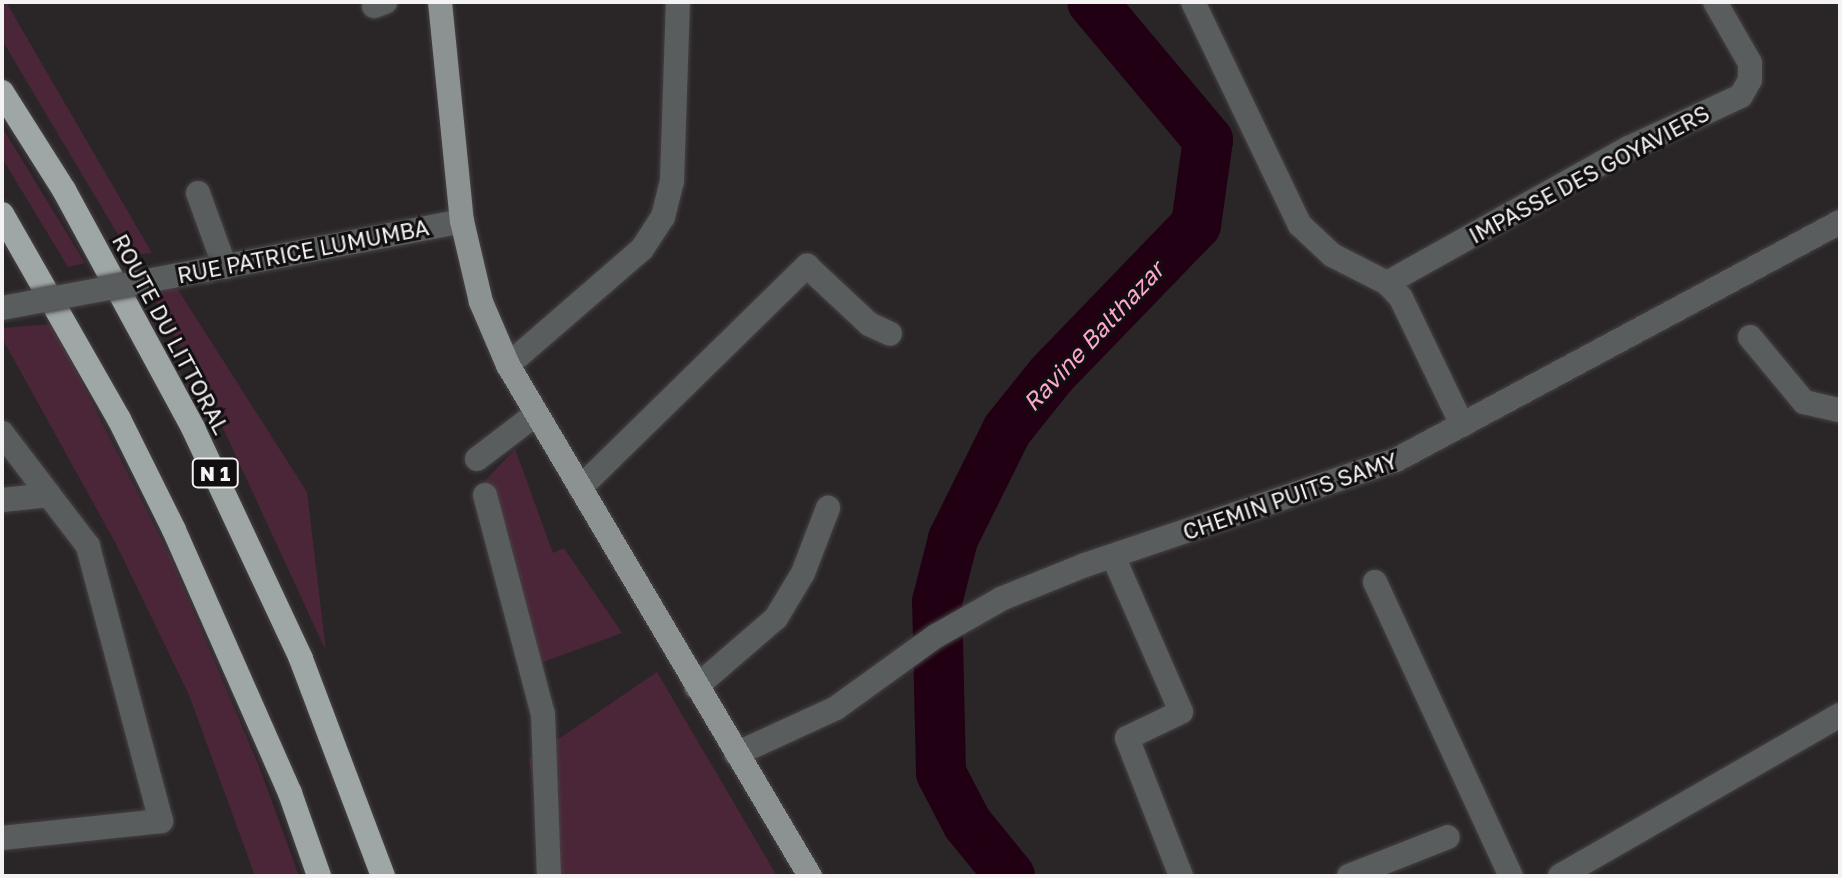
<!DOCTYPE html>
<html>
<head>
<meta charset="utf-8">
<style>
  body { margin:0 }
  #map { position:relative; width:1842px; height:878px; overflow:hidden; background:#2a2527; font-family:"Golos Text",sans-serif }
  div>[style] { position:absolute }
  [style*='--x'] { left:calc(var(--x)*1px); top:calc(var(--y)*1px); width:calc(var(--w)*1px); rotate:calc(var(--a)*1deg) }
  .green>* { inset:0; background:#4a2638 }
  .river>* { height:50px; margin:-25px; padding:0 25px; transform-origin:25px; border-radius:25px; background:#200012 }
  .roads { filter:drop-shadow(0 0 2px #464244) drop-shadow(0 0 2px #464244) }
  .minor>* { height:24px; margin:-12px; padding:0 12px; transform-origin:12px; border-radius:12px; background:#5a5d5d }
  .major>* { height:24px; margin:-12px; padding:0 12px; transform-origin:12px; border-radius:12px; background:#8c9292 }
  .highway>* { height:24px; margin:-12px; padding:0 12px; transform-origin:12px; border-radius:12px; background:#9fa6a6 }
  .bridges { filter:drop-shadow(0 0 2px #464244) drop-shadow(0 0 2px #464244) }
  .minor-bridge>* { height:24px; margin:-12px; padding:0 12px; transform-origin:12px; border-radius:12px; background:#5a5d5d }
  span { translate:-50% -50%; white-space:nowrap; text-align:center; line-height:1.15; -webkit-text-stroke:6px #110f10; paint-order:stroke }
  .shield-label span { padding:2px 6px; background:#110f10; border:2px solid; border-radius:6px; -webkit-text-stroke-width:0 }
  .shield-label { font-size:20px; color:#f5f2f3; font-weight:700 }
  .street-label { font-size:22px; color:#f5f2f3 }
  .water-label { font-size:24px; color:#fca6d0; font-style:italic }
  .frame { position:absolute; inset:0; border:4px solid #f5f2f3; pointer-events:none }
</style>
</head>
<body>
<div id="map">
  <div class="green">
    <div style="clip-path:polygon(2px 2px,6px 2px,152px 253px,130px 255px,2px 40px)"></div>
    <div style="clip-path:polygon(2px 127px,85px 263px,68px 267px,2px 158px)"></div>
    <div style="clip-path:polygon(177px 288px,307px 492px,326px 651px,216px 413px,151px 293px)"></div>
    <div style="clip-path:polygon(52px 324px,170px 556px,259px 766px,299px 876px,255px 876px,189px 695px,117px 546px,2px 338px,2px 328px)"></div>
    <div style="clip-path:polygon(515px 449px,553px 553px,564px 548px,622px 633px,519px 671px,478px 488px)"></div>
    <div style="clip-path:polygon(657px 672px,777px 876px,548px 876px,529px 759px)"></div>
  </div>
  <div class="river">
    <div style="--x:1010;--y:876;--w:68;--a:-129.1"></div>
    <div style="--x:967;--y:823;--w:56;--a:-117.5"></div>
    <div style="--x:941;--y:773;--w:171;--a:-91.3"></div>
    <div style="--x:937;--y:602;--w:65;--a:-75.7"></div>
    <div style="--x:953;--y:539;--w:122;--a:-63.6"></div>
    <div style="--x:1007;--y:430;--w:70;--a:-51.3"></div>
    <div style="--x:1051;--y:375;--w:209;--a:-46"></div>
    <div style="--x:1196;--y:225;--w:86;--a:-82"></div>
    <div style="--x:1208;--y:140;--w:180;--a:-130"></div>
  </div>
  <div class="roads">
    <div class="minor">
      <div style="--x:1193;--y:2;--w:247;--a:64.4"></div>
      <div style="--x:1300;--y:225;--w:44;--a:43.2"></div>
      <div style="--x:1332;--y:255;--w:62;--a:27"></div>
      <div style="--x:1387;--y:283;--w:21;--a:47"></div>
      <div style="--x:1401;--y:298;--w:141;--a:64.3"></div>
      <div style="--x:374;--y:6;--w:12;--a:-20"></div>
      <div style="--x:198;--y:193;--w:79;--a:70"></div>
      <div style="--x:206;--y:270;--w:261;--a:-10.8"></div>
      <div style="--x:1387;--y:283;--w:277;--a:-29.2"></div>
      <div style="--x:1629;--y:148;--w:123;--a:-24.9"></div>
      <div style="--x:1741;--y:96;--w:18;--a:-61"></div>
      <div style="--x:1750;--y:80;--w:17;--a:-90"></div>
      <div style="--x:1750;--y:63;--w:70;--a:-119.8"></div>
      <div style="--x:1750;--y:337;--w:85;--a:50.3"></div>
      <div style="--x:1804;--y:402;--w:37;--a:13"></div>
      <div style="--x:508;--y:365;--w:177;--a:-40.9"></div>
      <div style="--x:642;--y:249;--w:38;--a:-57"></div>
      <div style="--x:663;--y:217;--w:37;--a:-76"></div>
      <div style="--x:672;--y:181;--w:179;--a:-88.1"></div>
      <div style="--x:2;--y:433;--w:78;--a:52.8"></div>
      <div style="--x:49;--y:495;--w:47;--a:173.9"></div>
      <div style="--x:477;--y:459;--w:74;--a:-37.3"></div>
      <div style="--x:580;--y:488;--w:318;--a:-44.4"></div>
      <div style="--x:807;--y:266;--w:85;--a:43.1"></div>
      <div style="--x:869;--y:324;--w:23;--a:25"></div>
      <div style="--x:485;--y:495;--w:227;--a:75.2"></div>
      <div style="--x:543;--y:714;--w:162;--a:87.9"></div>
      <div style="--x:1113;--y:556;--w:170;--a:66.4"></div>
      <div style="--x:1181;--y:712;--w:60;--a:154.3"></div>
      <div style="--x:1127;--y:738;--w:148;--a:68.6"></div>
      <div style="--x:1375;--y:582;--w:324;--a:65.2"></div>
      <div style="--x:696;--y:687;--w:106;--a:-40.8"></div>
      <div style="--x:776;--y:618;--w:52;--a:-59"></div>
      <div style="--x:803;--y:573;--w:70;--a:-69"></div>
      <div style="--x:736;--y:754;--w:110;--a:-24.7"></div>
      <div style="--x:836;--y:708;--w:123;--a:-35.8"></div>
      <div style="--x:936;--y:636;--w:75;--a:-29.6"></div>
      <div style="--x:1001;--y:599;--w:91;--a:-22"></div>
      <div style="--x:1085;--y:565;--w:328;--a:-18.7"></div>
      <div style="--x:1396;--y:460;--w:504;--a:-28.19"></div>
      <div style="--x:2;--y:838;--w:160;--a:-6.1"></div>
      <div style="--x:161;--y:821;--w:285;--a:-104.9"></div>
      <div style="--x:88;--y:546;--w:64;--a:-127.4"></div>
      <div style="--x:1349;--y:876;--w:106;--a:-21.5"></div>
      <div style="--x:1560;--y:876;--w:323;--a:-29.9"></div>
    </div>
    <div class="major">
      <div style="--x:440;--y:2;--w:220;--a:84.3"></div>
      <div style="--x:462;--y:221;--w:83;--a:76.8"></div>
      <div style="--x:481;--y:302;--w:69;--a:66.8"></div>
      <div style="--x:508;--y:365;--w:594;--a:59.42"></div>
    </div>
    <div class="highway">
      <div style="--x:2;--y:92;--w:116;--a:57.7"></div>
      <div style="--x:64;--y:190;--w:271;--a:61.5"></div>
      <div style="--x:193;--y:428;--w:255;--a:64.9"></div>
      <div style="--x:301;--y:659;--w:232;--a:69.3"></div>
      <div style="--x:2;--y:214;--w:236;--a:60.3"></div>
      <div style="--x:119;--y:419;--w:124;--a:63.6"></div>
      <div style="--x:174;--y:530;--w:287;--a:66.2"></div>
      <div style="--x:290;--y:793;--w:88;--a:70.7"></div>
    </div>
  </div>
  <div class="bridges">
    <div class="minor-bridge">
      <div style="--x:2;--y:308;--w:208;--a:-10.6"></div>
    </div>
  </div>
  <div class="shield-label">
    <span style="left:215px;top:473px">N 1</span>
  </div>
  <div class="street-label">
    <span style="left:1589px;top:174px;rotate:-28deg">IMPASSE DES GOYAVIERS</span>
    <span style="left:303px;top:251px;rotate:-11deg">RUE PATRICE LUMUMBA</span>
    <span style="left:171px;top:334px;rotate:62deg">ROUTE DU LITTORAL</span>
    <span style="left:1290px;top:496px;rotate:-19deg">CHEMIN PUITS SAMY</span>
  </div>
  <div class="water-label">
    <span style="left:1093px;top:336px;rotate:-47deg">Ravine Balthazar</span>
  </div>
  <div class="frame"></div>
</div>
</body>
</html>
